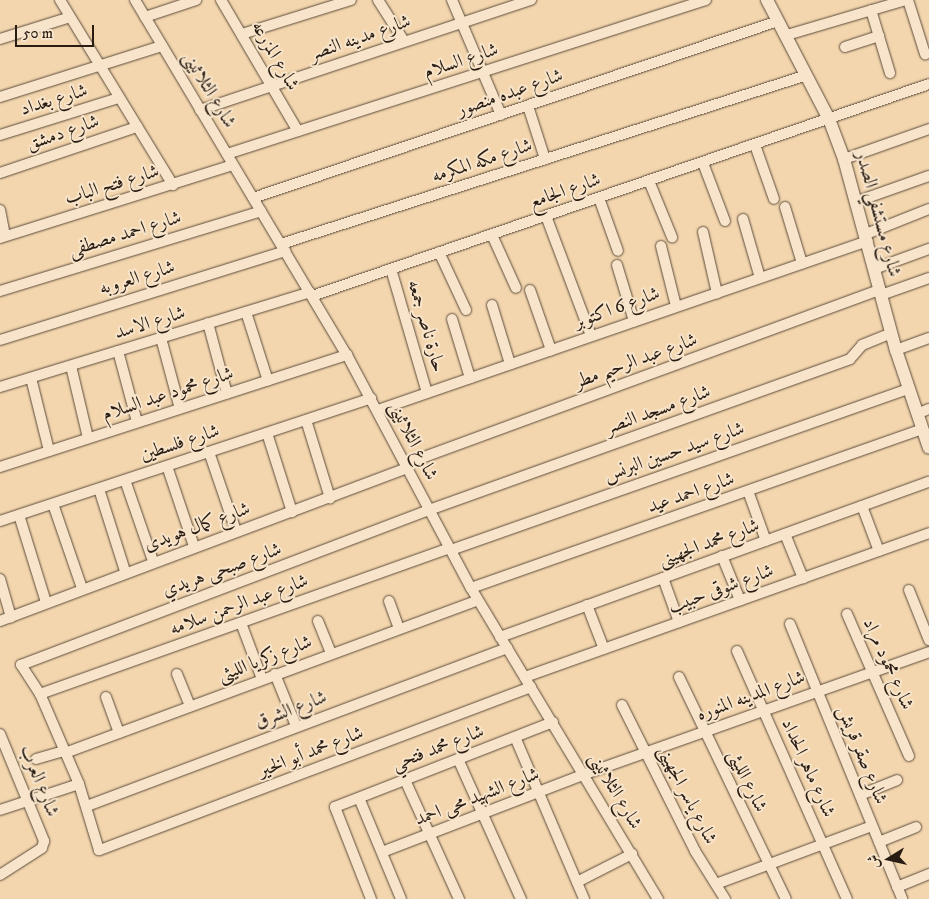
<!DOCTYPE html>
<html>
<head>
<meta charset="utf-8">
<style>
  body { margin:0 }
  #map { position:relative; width:929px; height:899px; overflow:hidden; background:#f3d6ae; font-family:"IM FELL DW Pica",Amiri,serif }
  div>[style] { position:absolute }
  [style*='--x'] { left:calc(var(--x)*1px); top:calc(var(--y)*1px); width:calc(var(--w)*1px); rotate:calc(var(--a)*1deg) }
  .roads { filter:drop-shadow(0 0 1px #5c4b3a) drop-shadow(0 0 1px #5c4b3a) }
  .minor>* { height:10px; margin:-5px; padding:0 5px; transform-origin:5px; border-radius:5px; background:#f7e4ca }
  .tertiary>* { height:12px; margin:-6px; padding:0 6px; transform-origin:6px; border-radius:6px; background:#f7e4ca }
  span { translate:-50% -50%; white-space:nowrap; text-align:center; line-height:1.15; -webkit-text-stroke:4px #f7e4ca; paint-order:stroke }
  .street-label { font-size:19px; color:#291d13 }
  .north { position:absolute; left:864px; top:834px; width:50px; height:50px; -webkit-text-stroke:4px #f7e4ca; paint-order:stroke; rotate:260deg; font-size:14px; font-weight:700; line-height:20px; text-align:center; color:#291d13 }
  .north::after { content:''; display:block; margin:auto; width:18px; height:22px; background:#291d13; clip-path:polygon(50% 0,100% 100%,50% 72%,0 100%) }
  .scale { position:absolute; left:15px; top:25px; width:79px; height:22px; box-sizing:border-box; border:2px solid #291d13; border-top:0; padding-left:6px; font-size:15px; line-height:18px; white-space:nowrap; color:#291d13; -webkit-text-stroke:4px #f7e4ca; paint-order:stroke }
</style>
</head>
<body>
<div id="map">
  <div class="roads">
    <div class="minor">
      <div style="--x:60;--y:0;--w:217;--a:58.6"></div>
      <div style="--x:135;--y:0;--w:413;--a:59.2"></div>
      <div style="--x:347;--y:355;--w:264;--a:62"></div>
      <div style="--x:471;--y:588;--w:363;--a:59"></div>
      <div style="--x:221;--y:0;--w:152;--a:59.6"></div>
      <div style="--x:378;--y:0;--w:49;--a:57.6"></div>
      <div style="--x:452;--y:0;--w:125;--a:66.9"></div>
      <div style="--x:908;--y:0;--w:57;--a:72.5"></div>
      <div style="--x:871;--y:10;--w:66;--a:73.2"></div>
      <div style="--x:145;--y:17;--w:54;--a:-18.4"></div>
      <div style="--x:242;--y:34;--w:114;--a:-17.3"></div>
      <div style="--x:787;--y:35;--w:124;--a:-16.4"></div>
      <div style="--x:0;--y:39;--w:73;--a:-17.4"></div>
      <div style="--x:845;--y:47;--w:36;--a:-18"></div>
      <div style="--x:0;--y:97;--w:170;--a:-17.5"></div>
      <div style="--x:528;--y:106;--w:56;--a:72.2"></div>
      <div style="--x:200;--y:110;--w:349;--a:-18.4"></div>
      <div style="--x:0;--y:135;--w:125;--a:-17.3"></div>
      <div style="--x:755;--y:145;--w:57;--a:70.6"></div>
      <div style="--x:227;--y:154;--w:503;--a:-17.82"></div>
      <div style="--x:844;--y:159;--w:90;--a:-19.4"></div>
      <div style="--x:703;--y:163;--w:62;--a:69.2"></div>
      <div style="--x:0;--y:173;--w:145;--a:-18.6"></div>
      <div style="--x:649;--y:181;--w:61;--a:67.7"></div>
      <div style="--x:253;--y:198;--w:554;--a:-18.63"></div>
      <div style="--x:599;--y:198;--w:56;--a:70.3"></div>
      <div style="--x:858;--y:201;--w:75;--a:-19.4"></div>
      <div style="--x:785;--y:207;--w:59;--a:73.1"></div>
      <div style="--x:0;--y:210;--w:26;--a:79"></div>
      <div style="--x:546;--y:216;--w:128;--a:69.4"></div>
      <div style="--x:743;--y:219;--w:61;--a:73.9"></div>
      <div style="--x:703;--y:232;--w:63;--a:77.1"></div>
      <div style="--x:866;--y:234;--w:68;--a:-21.6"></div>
      <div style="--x:492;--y:235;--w:58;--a:65.6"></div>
      <div style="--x:0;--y:238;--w:244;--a:-17.4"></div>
      <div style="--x:281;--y:244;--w:552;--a:-17.81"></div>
      <div style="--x:661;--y:246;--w:62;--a:76"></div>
      <div style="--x:439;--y:252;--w:64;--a:65"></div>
      <div style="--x:617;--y:265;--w:59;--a:73.1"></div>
      <div style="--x:391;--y:269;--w:129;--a:73.8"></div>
      <div style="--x:874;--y:269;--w:59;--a:-20"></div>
      <div style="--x:530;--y:290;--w:64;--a:70.7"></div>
      <div style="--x:0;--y:291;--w:273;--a:-17"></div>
      <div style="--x:881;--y:295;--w:51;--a:-19.5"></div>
      <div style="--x:312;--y:296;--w:652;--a:-18.96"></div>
      <div style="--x:492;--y:305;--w:62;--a:73"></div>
      <div style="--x:246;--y:312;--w:72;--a:72.3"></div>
      <div style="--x:452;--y:319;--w:62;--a:73"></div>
      <div style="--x:208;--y:323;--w:73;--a:75"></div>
      <div style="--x:161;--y:338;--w:73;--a:75"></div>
      <div style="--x:0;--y:340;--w:299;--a:-17.3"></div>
      <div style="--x:896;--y:350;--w:35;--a:-20"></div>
      <div style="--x:118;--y:351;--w:73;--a:75"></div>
      <div style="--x:71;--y:366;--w:74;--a:76.7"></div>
      <div style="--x:31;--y:378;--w:75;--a:76.1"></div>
      <div style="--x:0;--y:387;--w:324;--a:-17"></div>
      <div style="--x:378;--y:410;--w:518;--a:-19.03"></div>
      <div style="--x:917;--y:414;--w:13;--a:-23"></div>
      <div style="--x:306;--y:420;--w:82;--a:72.9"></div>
      <div style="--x:267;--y:433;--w:83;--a:72.4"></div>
      <div style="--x:209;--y:452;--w:83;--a:71.1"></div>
      <div style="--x:405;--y:464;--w:505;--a:-20.16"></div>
      <div style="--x:167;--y:466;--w:84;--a:71.4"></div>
      <div style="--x:0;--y:467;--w:365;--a:-17.9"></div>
      <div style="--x:125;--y:480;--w:86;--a:70.9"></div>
      <div style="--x:99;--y:489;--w:86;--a:72.4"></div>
      <div style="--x:748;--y:491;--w:53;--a:70.2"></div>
      <div style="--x:53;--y:504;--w:89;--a:71"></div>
      <div style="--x:862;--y:506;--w:48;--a:69.3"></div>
      <div style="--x:19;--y:515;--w:91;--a:72.8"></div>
      <div style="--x:0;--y:521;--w:391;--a:-18.3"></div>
      <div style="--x:785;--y:534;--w:48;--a:67.8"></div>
      <div style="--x:451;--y:550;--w:485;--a:-19.4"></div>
      <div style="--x:722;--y:556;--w:48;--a:67.8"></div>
      <div style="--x:663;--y:578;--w:47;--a:70"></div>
      <div style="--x:0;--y:579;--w:40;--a:74"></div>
      <div style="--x:471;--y:588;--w:479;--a:-19.4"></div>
      <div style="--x:909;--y:590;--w:54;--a:68.2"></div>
      <div style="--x:389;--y:601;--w:29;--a:70"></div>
      <div style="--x:587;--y:605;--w:47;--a:68.9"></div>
      <div style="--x:847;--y:614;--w:155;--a:66.4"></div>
      <div style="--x:0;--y:621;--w:435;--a:-20.6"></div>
      <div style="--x:318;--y:621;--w:35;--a:68"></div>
      <div style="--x:241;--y:623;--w:60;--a:69.4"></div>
      <div style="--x:790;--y:624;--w:297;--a:67.8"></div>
      <div style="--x:500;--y:637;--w:456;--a:-19.9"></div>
      <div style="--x:737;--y:651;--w:271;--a:66.1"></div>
      <div style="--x:177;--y:674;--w:35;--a:68"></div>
      <div style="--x:275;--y:674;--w:56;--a:68"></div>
      <div style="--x:525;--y:677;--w:429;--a:-19.6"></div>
      <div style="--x:679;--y:677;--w:246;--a:64.3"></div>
      <div style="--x:531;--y:687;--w:462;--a:159.3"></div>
      <div style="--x:99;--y:850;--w:69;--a:-106.9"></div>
      <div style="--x:79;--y:784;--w:98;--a:-113.4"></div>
      <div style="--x:40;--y:694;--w:35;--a:-123"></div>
      <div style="--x:21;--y:665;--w:436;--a:-20.8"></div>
      <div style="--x:429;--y:510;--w:447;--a:-19.7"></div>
      <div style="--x:850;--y:359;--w:18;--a:-49"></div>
      <div style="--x:862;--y:345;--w:31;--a:-22"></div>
      <div style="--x:40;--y:694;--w:435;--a:-19.6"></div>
      <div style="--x:106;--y:697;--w:38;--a:70"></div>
      <div style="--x:622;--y:705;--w:163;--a:63.4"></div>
      <div style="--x:695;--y:851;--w:57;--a:58"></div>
      <div style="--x:0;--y:734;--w:116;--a:67.6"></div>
      <div style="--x:44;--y:841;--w:7;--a:106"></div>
      <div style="--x:42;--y:848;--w:50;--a:147.3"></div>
      <div style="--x:515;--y:737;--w:176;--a:66.9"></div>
      <div style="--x:65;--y:753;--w:440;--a:-20.3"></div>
      <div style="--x:36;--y:759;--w:29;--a:-16"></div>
      <div style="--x:458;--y:759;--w:154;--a:65.8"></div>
      <div style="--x:405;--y:780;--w:131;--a:65.6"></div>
      <div style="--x:860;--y:795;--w:40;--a:-22"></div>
      <div style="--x:359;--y:798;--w:109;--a:67.4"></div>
      <div style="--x:87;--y:806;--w:449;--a:-20.6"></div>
      <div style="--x:0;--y:810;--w:83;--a:-18.2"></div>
      <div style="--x:879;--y:842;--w:40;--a:-22"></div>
      <div style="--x:382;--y:852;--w:217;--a:-21"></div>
      <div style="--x:585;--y:774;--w:365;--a:-19.5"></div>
      <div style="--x:577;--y:882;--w:62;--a:-27"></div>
      <div style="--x:716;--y:884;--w:166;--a:-20.4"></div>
      <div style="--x:897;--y:887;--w:35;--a:-22"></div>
      <div style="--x:371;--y:899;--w:99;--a:-111.4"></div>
      <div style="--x:335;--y:807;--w:234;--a:-21.3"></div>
    </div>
    <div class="tertiary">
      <div style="--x:767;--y:0;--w:134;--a:62.5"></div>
      <div style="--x:829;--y:119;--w:43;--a:69.4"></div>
      <div style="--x:844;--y:159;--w:198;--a:74.8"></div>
      <div style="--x:896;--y:350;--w:103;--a:71.4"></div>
    </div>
  </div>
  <div class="street-label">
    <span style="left:360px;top:38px;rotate:-19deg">شارع مدينه النصر</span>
    <span style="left:275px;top:56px;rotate:60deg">شارع المزرعه</span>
    <span style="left:461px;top:61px;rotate:-18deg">شارع السلام</span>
    <span style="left:209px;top:90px;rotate:59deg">شارع الثلاثينى</span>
    <span style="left:510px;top:93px;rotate:-19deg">شارع عبده منصور</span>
    <span style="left:54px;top:100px;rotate:-17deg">شارع بغداد</span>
    <span style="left:63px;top:133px;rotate:-19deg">شارع دمشق</span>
    <span style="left:482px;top:161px;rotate:-18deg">شارع مكه المكرمه</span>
    <span style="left:112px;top:185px;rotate:-17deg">شارع فتح الباب</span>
    <span style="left:565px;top:191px;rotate:-19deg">شارع الجامع</span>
    <span style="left:878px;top:214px;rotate:75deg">شارع مستشفي الصدر</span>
    <span style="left:125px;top:234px;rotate:-17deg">شارع احمد مصطفى</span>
    <span style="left:137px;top:278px;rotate:-17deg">شارع العروبه</span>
    <span style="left:617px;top:308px;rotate:-20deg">شارع 6 اكتوبر</span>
    <span style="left:150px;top:323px;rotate:-17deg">شارع الاسد</span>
    <span style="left:426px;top:326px;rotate:74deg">حارة ناصر جمعه</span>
    <span style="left:636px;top:361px;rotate:-20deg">شارع عبد الرحيم مطر</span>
    <span style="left:168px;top:394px;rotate:-18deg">شارع محمود عبد السلام</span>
    <span style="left:658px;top:410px;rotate:-20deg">شارع مسجد النصر</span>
    <span style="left:413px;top:441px;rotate:63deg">شارع الثلاثينى</span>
    <span style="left:180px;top:443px;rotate:-18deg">شارع فلسطين</span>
    <span style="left:674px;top:452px;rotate:-19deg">شارع سيد حسين البرنس</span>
    <span style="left:691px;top:493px;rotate:-19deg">شارع احمد عيد</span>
    <span style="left:197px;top:527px;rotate:-20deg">شارع كمال هويدى</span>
    <span style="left:709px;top:543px;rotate:-20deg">شارع محمد الجهينى</span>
    <span style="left:222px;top:570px;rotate:-20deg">شارع صبحى هريدي</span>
    <span style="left:721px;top:589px;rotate:-20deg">شارع شوقى حبيب</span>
    <span style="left:239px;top:605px;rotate:-20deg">شارع عبد الرحمن سلامه</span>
    <span style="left:265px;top:659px;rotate:-21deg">شارع زكريا الليثى</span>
    <span style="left:888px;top:664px;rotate:66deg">شارع محمود مراد</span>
    <span style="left:751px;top:696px;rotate:-20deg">شارع المدينه المنوره</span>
    <span style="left:291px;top:710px;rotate:-21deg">شارع الشرق</span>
    <span style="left:438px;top:748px;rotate:-21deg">شارع محمد فتحي</span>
    <span style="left:311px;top:752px;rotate:-21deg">شارع محمد أبو الخير</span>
    <span style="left:862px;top:755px;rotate:68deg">شارع صقر قريش</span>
    <span style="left:808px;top:768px;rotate:66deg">شارع ماهر الحداد</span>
    <span style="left:39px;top:781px;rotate:68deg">شارع العرب</span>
    <span style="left:747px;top:781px;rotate:64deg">شارع الليثى</span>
    <span style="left:615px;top:791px;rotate:59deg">شارع الثلاثينى</span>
    <span style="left:687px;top:795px;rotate:63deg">شارع ياسر الجهينى</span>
    <span style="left:477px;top:797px;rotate:-21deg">شارع الشهيد محى احمد</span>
  </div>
  <div class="north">ش</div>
  <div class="scale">50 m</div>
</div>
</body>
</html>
